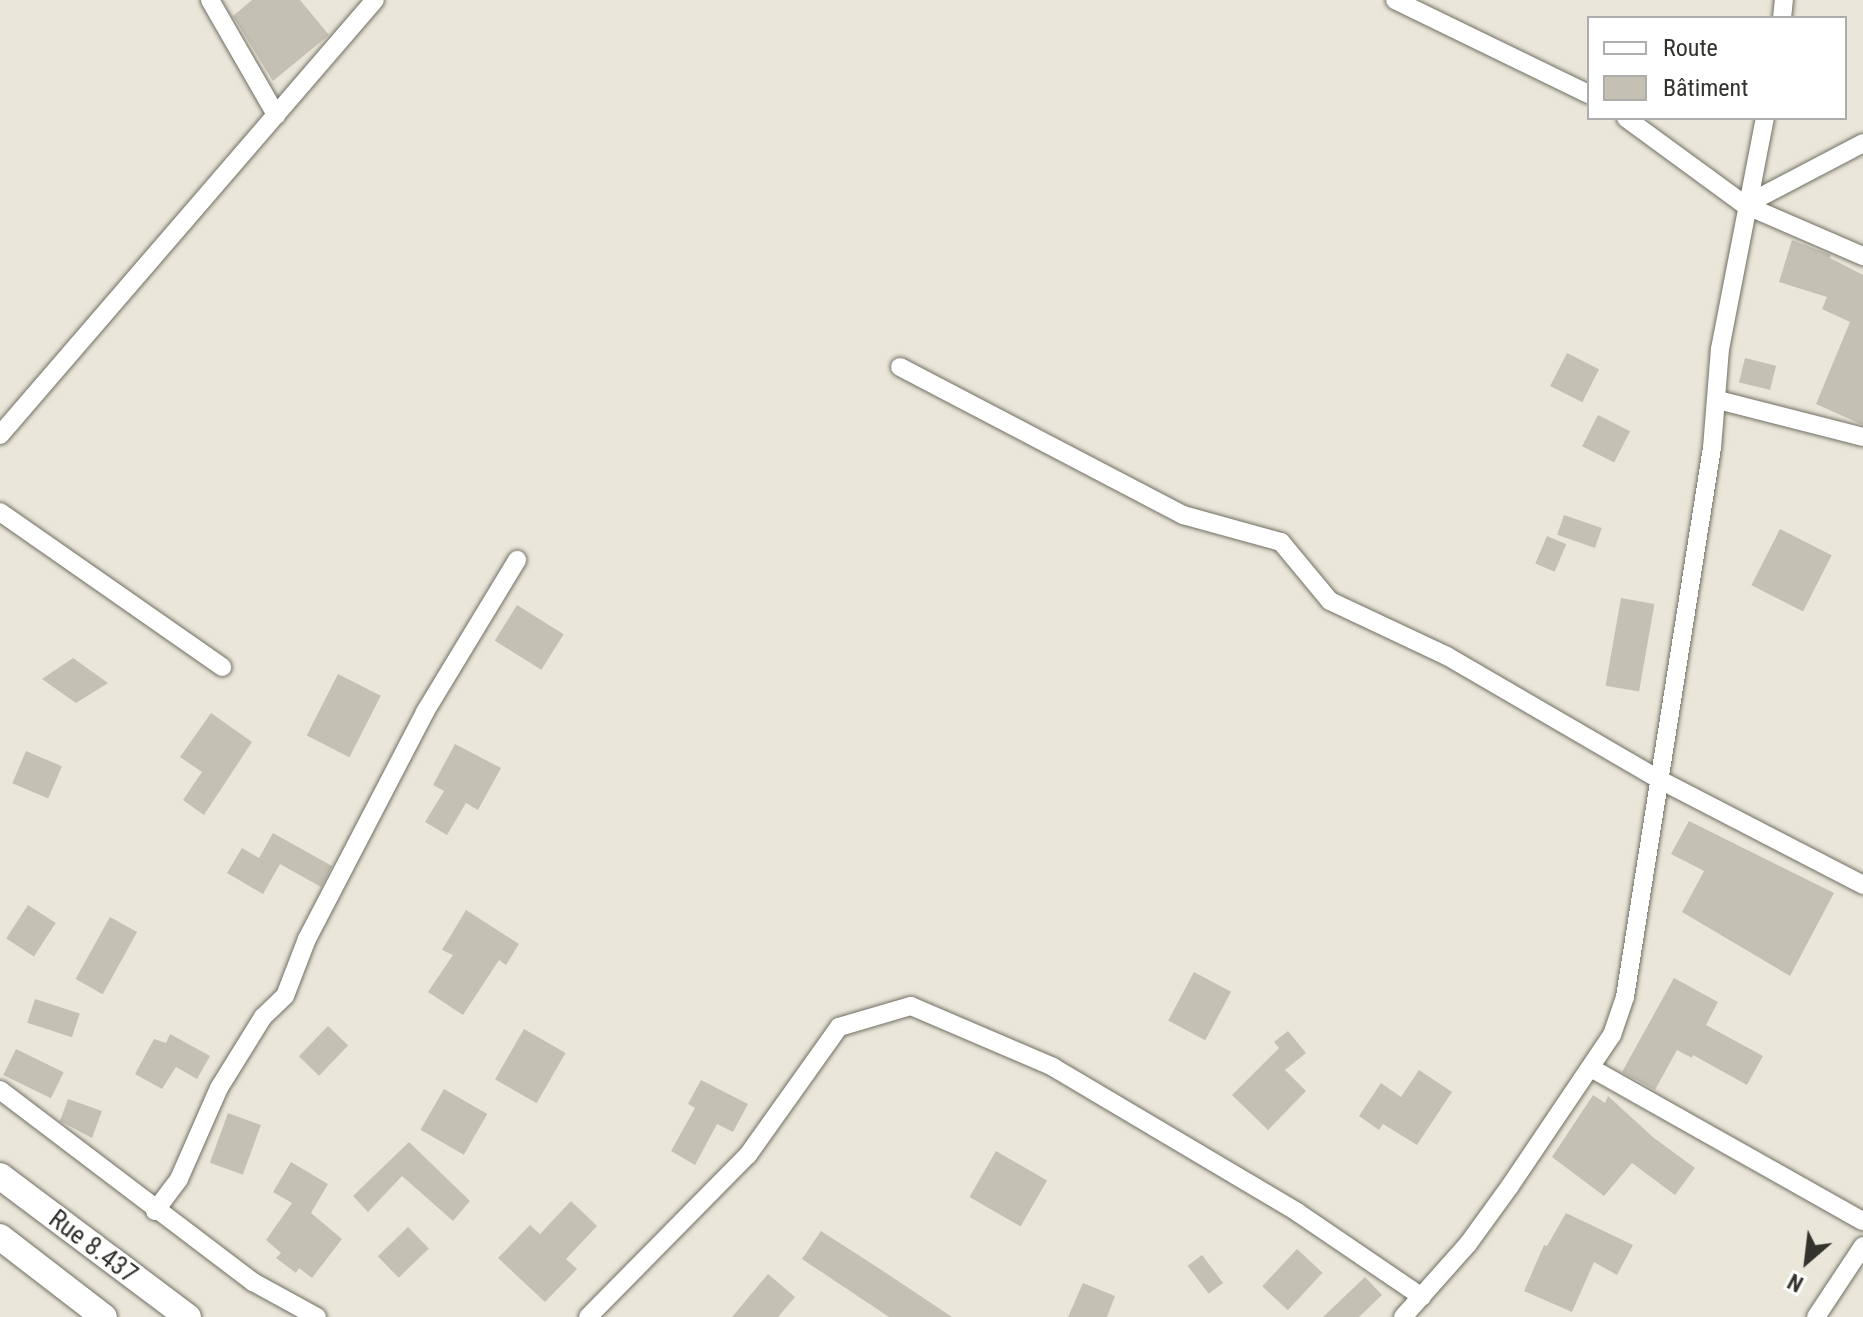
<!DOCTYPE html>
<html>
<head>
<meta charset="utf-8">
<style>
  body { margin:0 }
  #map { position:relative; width:1863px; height:1317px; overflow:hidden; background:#eae7da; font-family:"Roboto Condensed",sans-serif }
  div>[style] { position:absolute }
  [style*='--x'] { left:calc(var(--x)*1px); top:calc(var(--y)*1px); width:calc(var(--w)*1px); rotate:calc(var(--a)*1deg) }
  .building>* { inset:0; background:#c4c1b4; transform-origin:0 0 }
  .roads { filter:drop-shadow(0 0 2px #716e63) drop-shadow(0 0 2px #716e63) }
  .minor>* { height:18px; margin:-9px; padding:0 9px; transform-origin:9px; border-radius:9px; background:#fff }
  .secondary>* { height:26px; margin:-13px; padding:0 13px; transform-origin:13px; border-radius:13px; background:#fff }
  span { translate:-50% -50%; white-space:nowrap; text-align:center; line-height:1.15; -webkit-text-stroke:6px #fff; paint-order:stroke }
  .street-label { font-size:26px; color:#33322d }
  .legend { position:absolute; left:1587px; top:16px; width:260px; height:104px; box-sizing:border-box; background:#fff; border:2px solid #adadab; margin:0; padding:10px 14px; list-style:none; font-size:24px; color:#33322d }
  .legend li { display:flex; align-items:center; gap:16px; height:40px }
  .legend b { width:40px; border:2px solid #adadab }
  .north { position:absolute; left:1767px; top:1221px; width:80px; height:80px; -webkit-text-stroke:6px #fff; paint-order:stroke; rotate:208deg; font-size:22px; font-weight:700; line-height:32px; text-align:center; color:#33322d }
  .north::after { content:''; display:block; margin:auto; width:28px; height:36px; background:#33322d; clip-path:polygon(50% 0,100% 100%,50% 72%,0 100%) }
</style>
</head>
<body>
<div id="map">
  <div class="building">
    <div style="clip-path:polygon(252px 0,300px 0,329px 35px,273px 81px,233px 16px)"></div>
    <div style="clip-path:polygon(1792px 240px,1831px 255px,1830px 258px,1863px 275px,1863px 425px,1816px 404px,1850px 322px,1822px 309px,1827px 297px,1779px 282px)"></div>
    <div style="left:1567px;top:353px;width:36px;height:37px;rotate:27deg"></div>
    <div style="left:1745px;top:358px;width:32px;height:25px;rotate:14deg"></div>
    <div style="left:1598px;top:415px;width:36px;height:35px;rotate:27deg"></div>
    <div style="left:1564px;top:515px;width:40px;height:21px;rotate:19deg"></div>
    <div style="left:1780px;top:529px;width:58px;height:63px;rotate:27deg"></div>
    <div style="left:1547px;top:536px;width:21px;height:30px;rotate:23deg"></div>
    <div style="left:1621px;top:598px;width:34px;height:89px;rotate:10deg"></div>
    <div style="left:517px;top:605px;width:55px;height:42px;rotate:32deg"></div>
    <div style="clip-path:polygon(73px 658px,108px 683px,76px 703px,42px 679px)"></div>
    <div style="left:338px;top:674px;width:48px;height:69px;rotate:27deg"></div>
    <div style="clip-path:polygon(211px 713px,252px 742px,204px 815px,183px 800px,202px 772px,180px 757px)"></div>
    <div style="clip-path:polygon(455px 744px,501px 768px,478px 810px,466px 803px,447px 835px,425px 822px,444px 791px,433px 785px)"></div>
    <div style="left:26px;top:751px;width:39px;height:35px;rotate:23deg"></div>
    <div style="clip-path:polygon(1689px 821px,1834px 893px,1790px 976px,1682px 912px,1704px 871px,1671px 854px)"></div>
    <div style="clip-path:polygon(273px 833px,332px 866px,321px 887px,280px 864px,263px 894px,227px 873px,242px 848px,259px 858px)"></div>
    <div style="left:28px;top:905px;width:33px;height:40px;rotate:33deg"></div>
    <div style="clip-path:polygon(466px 910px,519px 944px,506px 965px,499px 960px,463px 1015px,428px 992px,453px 955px,442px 950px)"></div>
    <div style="left:110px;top:917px;width:31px;height:71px;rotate:29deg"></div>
    <div style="left:1194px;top:972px;width:42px;height:55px;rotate:28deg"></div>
    <div style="clip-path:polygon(1674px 978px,1718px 1002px,1706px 1025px,1763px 1056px,1747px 1085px,1693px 1055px,1692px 1058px,1677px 1050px,1655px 1090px,1622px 1072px)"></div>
    <div style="left:35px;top:999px;width:47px;height:25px;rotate:18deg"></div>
    <div style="left:328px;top:1026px;width:28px;height:42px;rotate:44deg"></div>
    <div style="left:524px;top:1029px;width:48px;height:58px;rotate:30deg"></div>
    <div style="clip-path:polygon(1288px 1031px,1306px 1053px,1285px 1070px,1306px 1091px,1268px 1130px,1232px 1095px,1279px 1048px,1274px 1042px)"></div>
    <div style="clip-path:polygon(170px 1034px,210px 1056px,197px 1079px,176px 1067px,162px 1089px,135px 1074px,154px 1039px,166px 1043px)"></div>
    <div style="left:16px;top:1049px;width:53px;height:29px;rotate:26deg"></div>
    <div style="clip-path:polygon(1419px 1070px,1452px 1092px,1417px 1145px,1383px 1124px,1379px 1130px,1359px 1116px,1381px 1083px,1401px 1097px)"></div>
    <div style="clip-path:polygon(701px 1080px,748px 1104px,733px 1132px,717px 1124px,695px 1165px,671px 1151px,695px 1108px,688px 1104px)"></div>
    <div style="left:444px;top:1089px;width:50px;height:47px;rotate:30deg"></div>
    <div style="clip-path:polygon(1593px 1095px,1605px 1103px,1608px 1096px,1654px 1138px,1695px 1168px,1675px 1195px,1632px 1163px,1604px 1196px,1552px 1157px)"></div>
    <div style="clip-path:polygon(68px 1099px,102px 1111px,92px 1138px,60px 1121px)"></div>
    <div style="left:228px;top:1113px;width:35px;height:53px;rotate:20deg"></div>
    <div style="clip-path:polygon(409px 1142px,470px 1201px,453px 1221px,402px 1176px,368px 1212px,353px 1196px)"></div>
    <div style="left:996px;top:1151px;width:59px;height:53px;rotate:30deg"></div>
    <div style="clip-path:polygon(291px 1162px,328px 1184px,311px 1213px,342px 1239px,312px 1278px,299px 1268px,296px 1273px,276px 1258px,281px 1253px,266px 1240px,292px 1203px,273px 1192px)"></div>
    <div style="clip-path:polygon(571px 1201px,597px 1226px,566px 1259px,577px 1269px,545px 1302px,498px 1258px,530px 1225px,540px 1234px)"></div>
    <div style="clip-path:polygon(1566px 1213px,1633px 1245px,1617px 1275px,1594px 1262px,1572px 1312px,1524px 1291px,1544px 1245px,1547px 1246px)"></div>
    <div style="left:408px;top:1227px;width:30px;height:42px;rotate:46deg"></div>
    <div style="clip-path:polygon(821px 1231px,883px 1271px,952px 1317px,889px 1317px,802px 1259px)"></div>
    <div style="left:1297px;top:1249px;width:35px;height:51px;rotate:43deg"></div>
    <div style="left:1202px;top:1255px;width:35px;height:18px;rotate:53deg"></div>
    <div style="clip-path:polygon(768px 1274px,795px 1297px,778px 1317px,732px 1317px)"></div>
    <div style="clip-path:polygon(1365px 1277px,1382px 1295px,1359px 1317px,1323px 1317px)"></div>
    <div style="clip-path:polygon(1083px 1283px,1115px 1296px,1107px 1317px,1068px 1317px)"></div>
  </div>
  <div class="roads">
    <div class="minor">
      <div style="--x:210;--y:0;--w:133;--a:60.1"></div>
      <div style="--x:1395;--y:0;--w:216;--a:25.9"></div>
      <div style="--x:1782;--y:18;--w:18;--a:-84"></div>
      <div style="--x:1626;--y:118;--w:147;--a:36.2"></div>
      <div style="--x:1745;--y:205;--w:129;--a:23.4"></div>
      <div style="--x:1745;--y:205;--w:133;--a:-27.7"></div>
      <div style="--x:900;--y:367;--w:319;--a:27.6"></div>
      <div style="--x:1183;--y:515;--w:102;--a:15.4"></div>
      <div style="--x:1281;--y:542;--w:77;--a:50.3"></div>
      <div style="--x:1330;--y:601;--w:129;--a:25.2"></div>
      <div style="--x:1447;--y:656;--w:246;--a:30.2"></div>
      <div style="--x:1660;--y:780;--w:229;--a:27.3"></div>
      <div style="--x:1718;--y:400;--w:150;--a:14.3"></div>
      <div style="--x:0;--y:435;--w:574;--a:-49.24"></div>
      <div style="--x:0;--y:512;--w:271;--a:34.9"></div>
      <div style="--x:1591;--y:1068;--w:312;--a:29.4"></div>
      <div style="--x:0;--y:1090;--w:318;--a:37.2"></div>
      <div style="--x:253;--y:1282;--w:73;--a:28.7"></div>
      <div style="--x:155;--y:1211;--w:40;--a:-53"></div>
      <div style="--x:179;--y:1179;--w:99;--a:-66.3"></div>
      <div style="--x:219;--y:1088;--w:84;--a:-58.2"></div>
      <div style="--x:263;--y:1017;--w:30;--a:-44"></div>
      <div style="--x:285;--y:996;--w:61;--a:-68.9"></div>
      <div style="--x:307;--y:939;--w:256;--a:-62.5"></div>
      <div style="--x:425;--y:712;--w:178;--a:-58.8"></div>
      <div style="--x:588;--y:1317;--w:228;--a:-45.4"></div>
      <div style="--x:748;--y:1155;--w:157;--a:-54.6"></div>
      <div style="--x:839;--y:1027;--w:75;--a:-16.3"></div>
      <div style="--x:911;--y:1006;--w:155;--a:23.2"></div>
      <div style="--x:1053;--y:1067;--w:284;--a:30.7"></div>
      <div style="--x:1297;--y:1212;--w:151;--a:34.2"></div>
      <div style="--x:1403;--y:1317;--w:98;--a:-48.3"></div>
      <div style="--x:1468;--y:1244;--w:72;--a:-54.1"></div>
      <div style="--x:1510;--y:1186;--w:182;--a:-56"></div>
      <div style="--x:1612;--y:1035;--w:40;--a:-71.1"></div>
      <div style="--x:1625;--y:997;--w:556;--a:-81"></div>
      <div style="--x:1712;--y:448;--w:99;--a:-85.4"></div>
      <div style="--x:1720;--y:349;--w:235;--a:-79"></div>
      <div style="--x:1816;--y:1317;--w:85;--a:-56.5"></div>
    </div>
    <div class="secondary">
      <div style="--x:0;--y:1176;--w:235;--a:36.9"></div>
      <div style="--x:0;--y:1237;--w:131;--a:37.6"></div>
    </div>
  </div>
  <div class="street-label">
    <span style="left:93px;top:1247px;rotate:37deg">Rue 8.437</span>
  </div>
  <ul class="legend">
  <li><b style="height:10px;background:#fff"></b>Route</li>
  <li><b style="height:22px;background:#c4c1b4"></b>Bâtiment</li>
  </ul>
  <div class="north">N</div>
</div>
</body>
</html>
